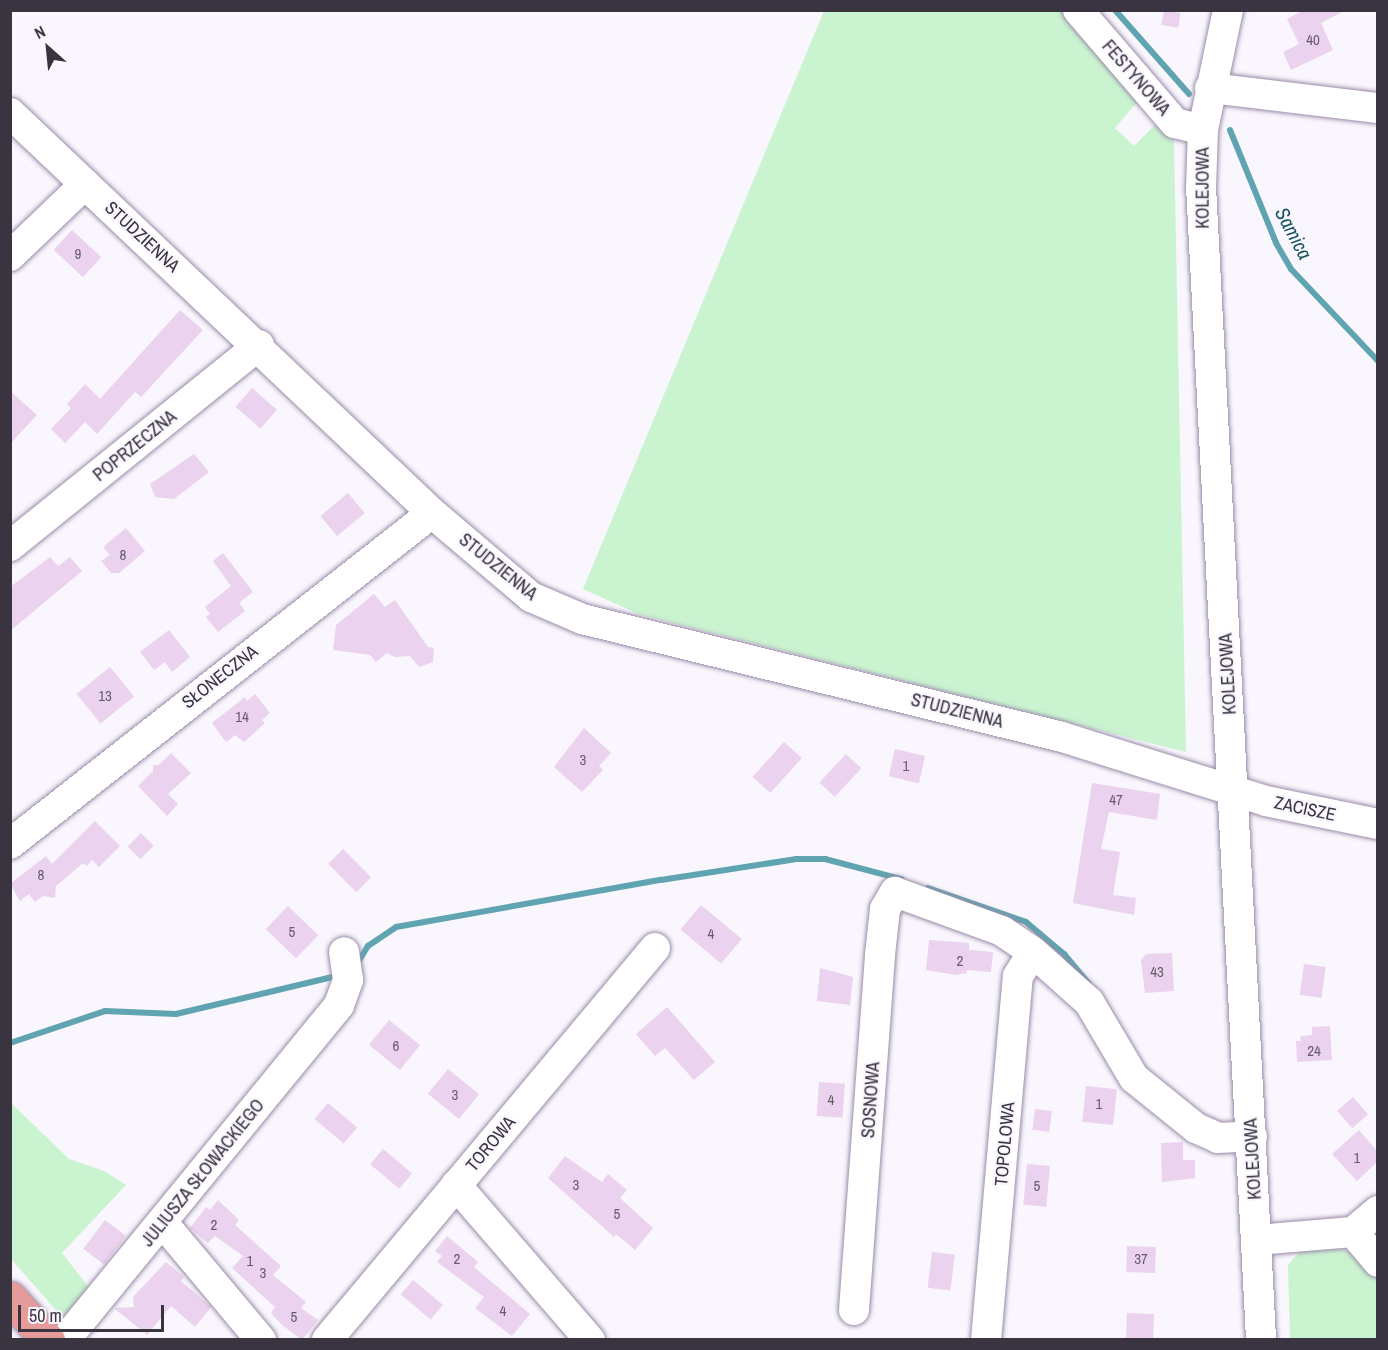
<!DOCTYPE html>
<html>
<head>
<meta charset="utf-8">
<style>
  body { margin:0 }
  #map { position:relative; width:1388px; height:1350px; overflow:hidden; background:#f9f6fd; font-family:"Archivo Narrow",sans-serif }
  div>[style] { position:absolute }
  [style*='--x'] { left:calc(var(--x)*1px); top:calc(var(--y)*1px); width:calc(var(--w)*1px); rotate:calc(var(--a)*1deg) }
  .green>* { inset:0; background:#caf3d0 }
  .stream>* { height:6px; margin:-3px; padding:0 3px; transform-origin:3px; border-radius:3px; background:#5fa4b0 }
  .building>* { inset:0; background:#ebd2ee; transform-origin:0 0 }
  .roads { filter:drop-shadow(0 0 2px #9a8ba9) drop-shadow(0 0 2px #9a8ba9) }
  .minor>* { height:30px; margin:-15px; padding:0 15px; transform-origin:15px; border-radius:15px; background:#fff }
  .major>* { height:33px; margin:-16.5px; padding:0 16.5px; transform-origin:16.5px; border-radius:16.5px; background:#e59b9a }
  span { translate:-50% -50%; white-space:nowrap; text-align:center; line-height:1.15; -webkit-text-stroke:4.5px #f9f6fd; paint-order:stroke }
  .number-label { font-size:15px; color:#665c6c }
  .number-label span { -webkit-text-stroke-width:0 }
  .street-label { font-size:18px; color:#3a3441 }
  .water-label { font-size:20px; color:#19555e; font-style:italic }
  .frame { position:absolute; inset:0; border:12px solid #3a3441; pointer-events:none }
  .north { position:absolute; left:18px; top:18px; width:60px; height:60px; -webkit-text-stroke:4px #f9f6fd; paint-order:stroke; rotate:333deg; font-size:16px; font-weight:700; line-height:24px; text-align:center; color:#3a3441 }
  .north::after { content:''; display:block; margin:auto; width:21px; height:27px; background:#3a3441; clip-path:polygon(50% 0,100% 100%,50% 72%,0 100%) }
  .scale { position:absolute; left:18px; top:1305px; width:146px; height:27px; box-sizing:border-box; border:3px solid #3a3441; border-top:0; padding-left:8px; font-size:18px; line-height:21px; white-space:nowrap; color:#3a3441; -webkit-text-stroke:4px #f9f6fd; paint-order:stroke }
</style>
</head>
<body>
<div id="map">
  <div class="green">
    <div style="clip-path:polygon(824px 11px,1063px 11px,1140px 99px,1115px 128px,1134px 146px,1160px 120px,1174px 142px,1186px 752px,641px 615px,583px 589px)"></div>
    <div style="clip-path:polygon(10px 1102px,69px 1159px,104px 1171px,126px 1185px,62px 1253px,94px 1294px,69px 1325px,11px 1259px)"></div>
    <div style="clip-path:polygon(1340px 1249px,1358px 1255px,1377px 1279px,1377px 1339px,1290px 1339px,1288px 1265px,1301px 1250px)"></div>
  </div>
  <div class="stream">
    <div style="--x:1115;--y:10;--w:112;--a:48.6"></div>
    <div style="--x:1230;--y:130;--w:122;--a:67.8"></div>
    <div style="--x:1276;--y:243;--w:30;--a:60"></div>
    <div style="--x:1291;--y:269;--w:127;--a:46.6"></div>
    <div style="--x:928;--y:888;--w:104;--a:19.1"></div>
    <div style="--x:1026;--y:922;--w:50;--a:40.1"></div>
    <div style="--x:1064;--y:954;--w:38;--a:50"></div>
    <div style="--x:357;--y:964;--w:21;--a:-59"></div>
    <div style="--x:368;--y:946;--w:34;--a:-34"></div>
    <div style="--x:396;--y:927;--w:269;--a:-10.1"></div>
    <div style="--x:661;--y:880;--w:137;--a:-8.8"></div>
    <div style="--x:796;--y:859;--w:29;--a:0"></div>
    <div style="--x:825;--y:859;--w:79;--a:14.7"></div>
    <div style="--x:10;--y:1043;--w:100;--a:-18.6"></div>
    <div style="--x:105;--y:1011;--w:71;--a:2.4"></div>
    <div style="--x:176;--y:1014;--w:165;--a:-13.3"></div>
  </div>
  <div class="building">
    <div style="left:1164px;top:10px;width:17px;height:15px;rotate:10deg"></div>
    <div style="clip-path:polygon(1304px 10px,1346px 10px,1321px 23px,1333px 50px,1291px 70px,1283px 52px,1299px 44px,1287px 19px)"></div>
    <div style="left:72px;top:230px;width:40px;height:27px;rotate:43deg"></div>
    <div style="clip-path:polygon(180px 310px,203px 330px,141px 397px,135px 392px,97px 434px,85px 422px,65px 443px,51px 429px,71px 408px,67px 404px,85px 384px,100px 399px)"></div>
    <div style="left:252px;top:388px;width:33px;height:25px;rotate:41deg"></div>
    <div style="clip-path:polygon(10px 391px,37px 415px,10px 444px)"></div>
    <div style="clip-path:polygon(194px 454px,209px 472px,174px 499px,155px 497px,150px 484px)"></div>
    <div style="left:348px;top:493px;width:26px;height:36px;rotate:50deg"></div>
    <div style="clip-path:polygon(126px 528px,145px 551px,119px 573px,111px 573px,101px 561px,110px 555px,103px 547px)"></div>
    <div style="clip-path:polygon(223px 553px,253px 592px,239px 603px,245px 611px,218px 632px,206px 617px,210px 614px,205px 607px,231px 586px,213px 561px)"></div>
    <div style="clip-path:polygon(50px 557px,58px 566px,70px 557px,82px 571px,10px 631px,10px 587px)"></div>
    <div style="clip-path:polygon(374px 594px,385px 607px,395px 600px,428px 647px,434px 648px,433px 662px,419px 667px,410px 656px,395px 657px,387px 653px,376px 662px,370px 655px,333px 650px,336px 625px)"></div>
    <div style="clip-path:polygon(169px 630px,190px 657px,172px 672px,165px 662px,154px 670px,140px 652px)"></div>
    <div style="left:110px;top:667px;width:38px;height:43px;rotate:51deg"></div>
    <div style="clip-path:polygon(255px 694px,270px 713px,262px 720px,265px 723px,244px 742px,235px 735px,226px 742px,212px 723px,245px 697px,247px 701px)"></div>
    <div style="clip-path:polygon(584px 728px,611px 753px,599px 766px,603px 770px,582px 792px,554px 767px)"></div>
    <div style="left:784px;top:742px;width:24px;height:47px;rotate:42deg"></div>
    <div style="left:895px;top:749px;width:31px;height:28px;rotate:13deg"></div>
    <div style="clip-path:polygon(171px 753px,191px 773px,168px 794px,178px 804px,167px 816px,138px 786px,153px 771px,153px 765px,159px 765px)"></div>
    <div style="left:846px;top:754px;width:21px;height:39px;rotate:43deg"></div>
    <div style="clip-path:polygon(1092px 783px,1160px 794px,1157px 820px,1109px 812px,1101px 849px,1120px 852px,1113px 895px,1136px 898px,1134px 915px,1073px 903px)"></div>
    <div style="clip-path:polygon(95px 821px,120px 846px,99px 867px,92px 860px,87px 866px,83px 863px,56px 886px,55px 898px,43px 896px,35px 902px,29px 894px,20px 901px,10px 884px,46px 856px,52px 864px)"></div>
    <div style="left:141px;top:833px;width:18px;height:19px;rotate:45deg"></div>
    <div style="left:343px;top:849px;width:40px;height:21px;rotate:45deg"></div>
    <div style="left:701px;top:905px;width:53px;height:32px;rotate:40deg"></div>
    <div style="left:288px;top:906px;width:42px;height:32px;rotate:44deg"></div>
    <div style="clip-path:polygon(929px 940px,969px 943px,969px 950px,993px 952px,991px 972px,967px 970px,967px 973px,956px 975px,926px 970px)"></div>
    <div style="clip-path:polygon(1172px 953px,1174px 991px,1145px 993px,1141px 960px,1146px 954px)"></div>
    <div style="left:1304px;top:964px;width:22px;height:31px;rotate:8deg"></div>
    <div style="clip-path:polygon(820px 968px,853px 977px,850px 1005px,817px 1001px)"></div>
    <div style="clip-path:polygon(667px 1007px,715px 1062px,694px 1080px,665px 1048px,655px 1056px,636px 1034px)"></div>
    <div style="left:389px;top:1020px;width:40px;height:32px;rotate:39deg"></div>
    <div style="clip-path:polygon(1330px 1026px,1332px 1060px,1297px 1062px,1296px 1041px,1301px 1041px,1300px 1036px,1312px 1035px,1312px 1027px)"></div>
    <div style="left:448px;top:1069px;width:40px;height:32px;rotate:39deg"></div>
    <div style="left:819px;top:1082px;width:26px;height:34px;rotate:4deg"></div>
    <div style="left:1086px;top:1086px;width:31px;height:36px;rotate:6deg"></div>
    <div style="left:1353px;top:1097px;width:23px;height:21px;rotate:49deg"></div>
    <div style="left:328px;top:1103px;width:38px;height:21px;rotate:40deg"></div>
    <div style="left:1035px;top:1109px;width:17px;height:21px;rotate:7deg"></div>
    <div style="clip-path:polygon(1359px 1130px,1377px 1151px,1377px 1162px,1357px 1181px,1332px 1154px)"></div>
    <div style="clip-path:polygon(1183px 1142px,1183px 1160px,1195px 1160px,1195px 1178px,1162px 1182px,1161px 1143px)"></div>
    <div style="left:383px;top:1149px;width:38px;height:20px;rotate:40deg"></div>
    <div style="clip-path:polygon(565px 1156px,602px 1182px,608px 1174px,627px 1190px,620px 1198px,653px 1228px,635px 1250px,616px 1234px,614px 1237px,548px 1178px)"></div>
    <div style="left:1027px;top:1164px;width:23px;height:41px;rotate:5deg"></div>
    <div style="clip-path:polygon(218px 1200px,239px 1220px,235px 1225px,281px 1266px,273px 1275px,306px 1302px,301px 1308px,318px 1320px,302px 1340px,282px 1325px,271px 1313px,275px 1307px,232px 1268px,243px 1256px,215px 1236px,208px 1243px,190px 1228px,206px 1207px,210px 1210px)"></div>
    <div style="left:105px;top:1220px;width:26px;height:36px;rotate:37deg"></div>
    <div style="clip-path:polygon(447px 1236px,478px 1262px,474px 1267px,530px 1314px,512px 1336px,475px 1308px,484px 1297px,437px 1262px,442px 1256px,435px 1251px)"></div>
    <div style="left:1127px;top:1246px;width:29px;height:26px;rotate:2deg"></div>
    <div style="left:932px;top:1252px;width:23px;height:36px;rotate:7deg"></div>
    <div style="clip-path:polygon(166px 1262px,184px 1277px,181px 1281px,211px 1307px,195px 1327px,171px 1306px,147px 1335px,114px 1308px,134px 1307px,133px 1297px)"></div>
    <div style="left:413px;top:1280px;width:39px;height:19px;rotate:40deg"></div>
    <div style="left:1127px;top:1313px;width:27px;height:27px;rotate:2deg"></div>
  </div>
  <div class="roads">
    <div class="minor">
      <div style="--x:1078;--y:10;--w:149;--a:49.4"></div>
      <div style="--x:1175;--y:123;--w:29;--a:14"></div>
      <div style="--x:1228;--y:10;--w:123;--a:101.8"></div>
      <div style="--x:1203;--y:130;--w:56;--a:92"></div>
      <div style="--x:1201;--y:186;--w:1156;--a:87.02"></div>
      <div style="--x:1210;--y:88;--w:169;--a:6.8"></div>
      <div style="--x:10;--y:113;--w:581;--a:43.47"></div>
      <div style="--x:432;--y:513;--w:130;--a:40.3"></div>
      <div style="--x:531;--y:597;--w:56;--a:23.3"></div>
      <div style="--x:582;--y:619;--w:494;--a:13.8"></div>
      <div style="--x:1062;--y:737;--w:214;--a:17.4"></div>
      <div style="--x:1266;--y:801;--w:114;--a:11.6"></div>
      <div style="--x:10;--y:256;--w:104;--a:-43.8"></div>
      <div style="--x:10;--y:546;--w:320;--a:-38.9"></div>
      <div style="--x:10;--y:844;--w:536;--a:-38.11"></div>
      <div style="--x:456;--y:1185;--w:205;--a:49.2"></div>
      <div style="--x:163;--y:1223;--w:153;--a:50.1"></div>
      <div style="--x:1353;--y:1232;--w:33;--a:-40"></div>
      <div style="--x:1257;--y:1240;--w:96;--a:-4.8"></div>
      <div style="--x:1353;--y:1232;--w:39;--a:50"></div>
      <div style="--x:854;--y:1310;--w:356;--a:-85.8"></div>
      <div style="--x:880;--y:955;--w:46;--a:-83.8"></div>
      <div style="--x:885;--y:909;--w:20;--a:-60"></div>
      <div style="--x:895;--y:892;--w:114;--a:20"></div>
      <div style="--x:1002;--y:931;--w:37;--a:34"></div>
      <div style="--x:1033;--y:952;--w:75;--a:41.8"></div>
      <div style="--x:1089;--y:1002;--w:88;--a:59.4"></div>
      <div style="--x:1134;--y:1078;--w:80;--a:38.9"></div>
      <div style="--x:1196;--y:1128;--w:24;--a:24"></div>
      <div style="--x:1218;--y:1138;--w:34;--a:-3"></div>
      <div style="--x:65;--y:1340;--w:433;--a:-50.7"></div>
      <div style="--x:339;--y:1005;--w:27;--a:-70"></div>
      <div style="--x:348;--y:980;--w:28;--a:-98"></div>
      <div style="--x:327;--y:1340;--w:511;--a:-50.08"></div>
      <div style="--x:986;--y:1340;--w:365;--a:-85"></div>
      <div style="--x:1018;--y:976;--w:28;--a:-58"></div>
    </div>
    <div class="major">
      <div style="--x:10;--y:1298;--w:57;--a:47.9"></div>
    </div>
  </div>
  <div class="number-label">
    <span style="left:1313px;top:40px">40</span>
    <span style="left:78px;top:254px">9</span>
    <span style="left:123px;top:555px">8</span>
    <span style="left:105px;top:696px">13</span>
    <span style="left:242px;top:717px">14</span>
    <span style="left:583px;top:760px">3</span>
    <span style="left:906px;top:766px">1</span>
    <span style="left:1116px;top:800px">47</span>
    <span style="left:41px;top:875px">8</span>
    <span style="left:292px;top:932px">5</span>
    <span style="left:711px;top:934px">4</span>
    <span style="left:960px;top:961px">2</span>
    <span style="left:1157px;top:972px">43</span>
    <span style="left:396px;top:1046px">6</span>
    <span style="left:1314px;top:1051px">24</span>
    <span style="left:455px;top:1095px">3</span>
    <span style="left:831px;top:1100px">4</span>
    <span style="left:1099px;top:1104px">1</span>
    <span style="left:1357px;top:1158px">1</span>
    <span style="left:576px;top:1185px">3</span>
    <span style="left:1037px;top:1186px">5</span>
    <span style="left:617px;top:1214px">5</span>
    <span style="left:214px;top:1225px">2</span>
    <span style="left:457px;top:1259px">2</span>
    <span style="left:1141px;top:1259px">37</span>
    <span style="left:250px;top:1261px">1</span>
    <span style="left:263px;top:1273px">3</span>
    <span style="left:503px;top:1311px">4</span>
    <span style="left:294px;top:1317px">5</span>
  </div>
  <div class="street-label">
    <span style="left:1136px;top:78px;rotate:49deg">FESTYNOWA</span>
    <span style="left:1203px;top:188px;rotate:-90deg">KOLEJOWA</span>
    <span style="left:142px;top:237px;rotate:43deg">STUDZIENNA</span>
    <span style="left:135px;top:446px;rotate:-39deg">POPRZECZNA</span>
    <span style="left:498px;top:567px;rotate:39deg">STUDZIENNA</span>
    <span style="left:1228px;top:674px;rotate:-93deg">KOLEJOWA</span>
    <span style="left:220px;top:677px;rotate:-38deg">SŁONECZNA</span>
    <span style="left:957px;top:711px;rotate:14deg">STUDZIENNA</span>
    <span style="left:1305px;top:809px;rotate:12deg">ZACISZE</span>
    <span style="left:871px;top:1100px;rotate:-86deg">SOSNOWA</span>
    <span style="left:491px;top:1144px;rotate:-50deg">TOROWA</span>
    <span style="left:1005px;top:1144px;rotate:-85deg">TOPOLOWA</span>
    <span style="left:1253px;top:1159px;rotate:-93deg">KOLEJOWA</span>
    <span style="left:203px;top:1173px;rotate:-51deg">JULIUSZA SŁOWACKIEGO</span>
  </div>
  <div class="water-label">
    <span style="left:1294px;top:233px;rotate:62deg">Samica</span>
  </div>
  <div class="frame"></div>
  <div class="north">N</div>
  <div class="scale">50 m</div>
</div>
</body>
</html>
